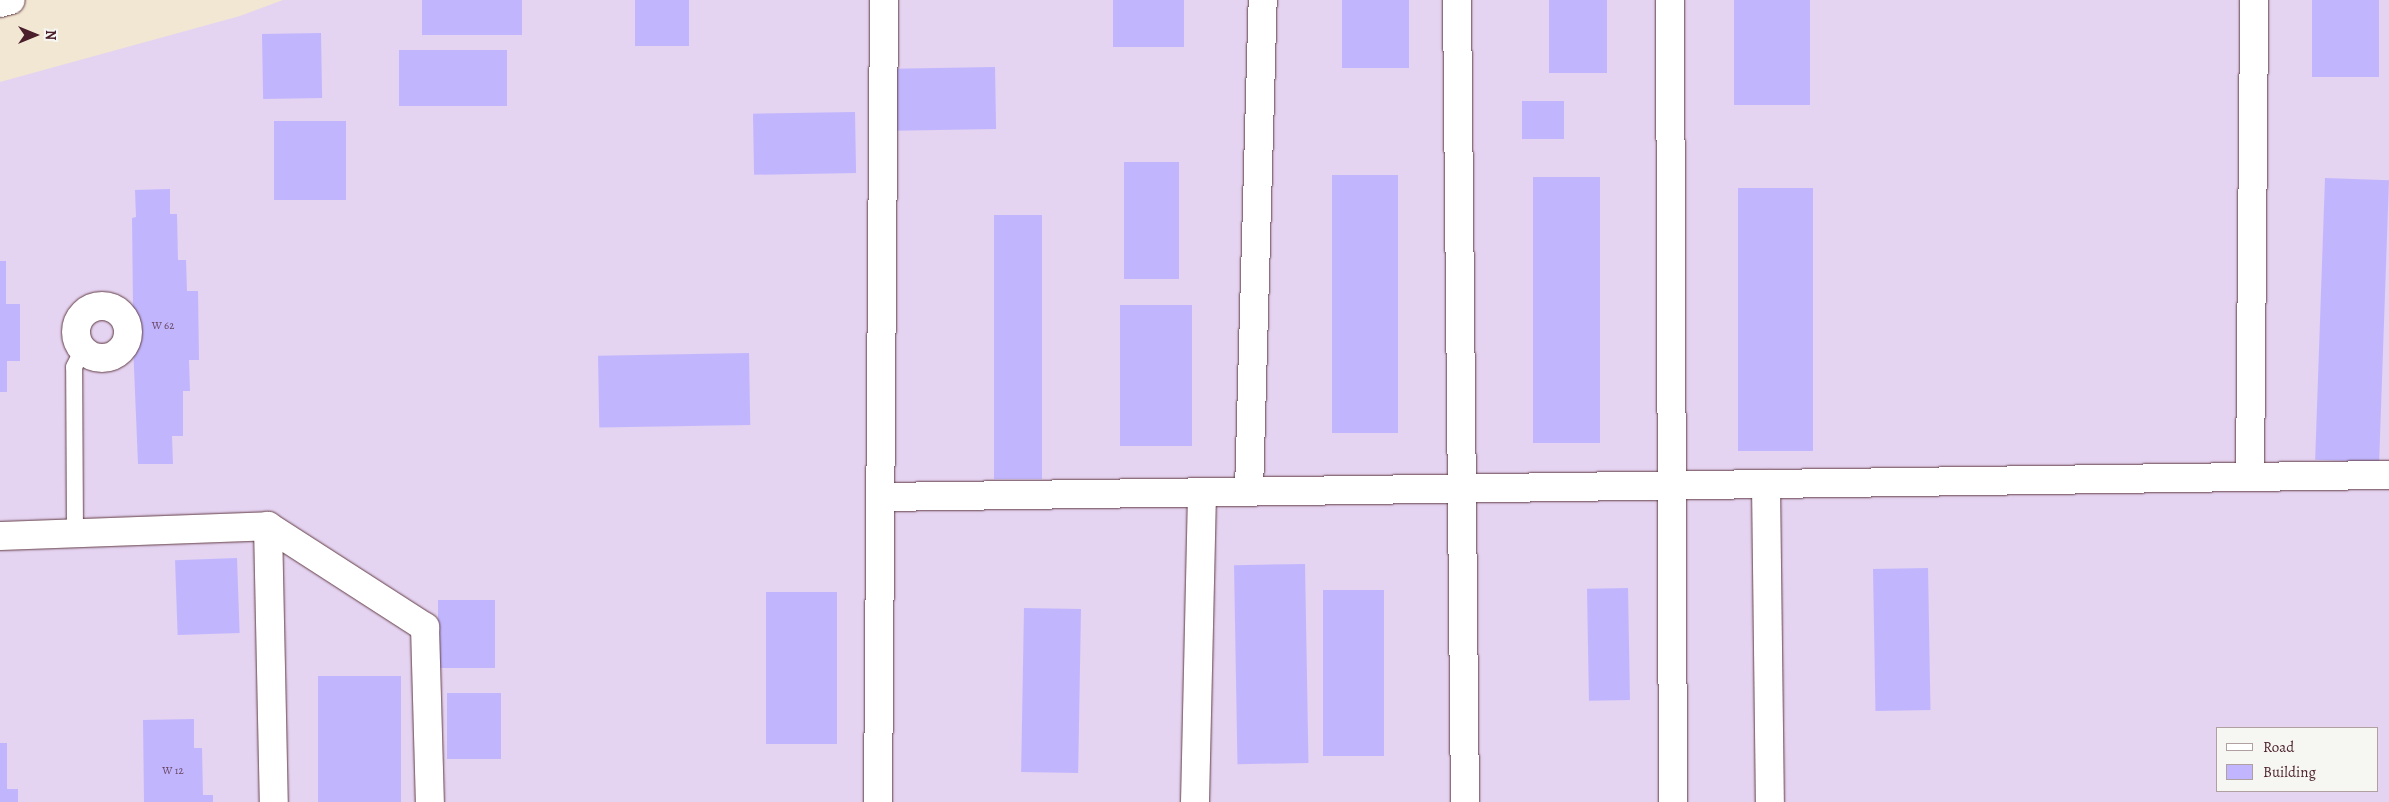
<!DOCTYPE html>
<html>
<head>
<meta charset="utf-8">
<style>
  body { margin:0 }
  #map { position:relative; width:2389px; height:802px; overflow:hidden; background:#f2e7d3; font-family:Alegreya,serif }
  div>[style] { position:absolute }
  [style*='--x'] { left:calc(var(--x)*1px); top:calc(var(--y)*1px); width:calc(var(--w)*1px); rotate:calc(var(--a)*1deg) }
  .built>* { inset:0; background:#e4d3f1 }
  .building>* { inset:0; background:#c1b6fe; transform-origin:0 0 }
  .roads { filter:drop-shadow(0 0 1px #633d44) drop-shadow(0 0 1px #633d44) }
  .service>* { height:16px; margin:-8px; padding:0 8px; transform-origin:8px; border-radius:8px; background:#fff }
  .minor>* { height:28px; margin:-14px; padding:0 14px; transform-origin:14px; border-radius:14px; background:#fff }
  .minor>.ring { margin:-14px; padding:0; box-sizing:content-box; background:none; border:28px solid #fff; border-radius:50% }
  .secondary>* { height:28px; margin:-14px; padding:0 14px; transform-origin:14px; border-radius:14px; background:#fff }
  span { translate:-50% -50%; white-space:nowrap; text-align:center; line-height:1.15; -webkit-text-stroke:4px #f6f6f2; paint-order:stroke }
  .number-label { font-size:11px; color:#684560 }
  .number-label span { -webkit-text-stroke-width:0 }
  .legend { position:absolute; left:2216px; top:727px; width:162px; height:65px; box-sizing:border-box; background:#f6f6f2; border:1px solid #b1a0a2; margin:0; padding:6px 9px; list-style:none; font-size:15px; color:#4a1f2b }
  .legend li { display:flex; align-items:center; gap:10px; height:25px }
  .legend b { width:25px; border:1px solid #b1a0a2 }
  .north { position:absolute; left:10px; top:10px; width:50px; height:50px; -webkit-text-stroke:4px #f6f6f2; paint-order:stroke; rotate:90deg; font-size:14px; font-weight:700; line-height:20px; text-align:center; color:#4a1f2b }
  .north::after { content:''; display:block; margin:auto; width:18px; height:22px; background:#4a1f2b; clip-path:polygon(50% 0,100% 100%,50% 72%,0 100%) }
</style>
</head>
<body>
<div id="map">
  <div class="built">
    <div style="clip-path:polygon(evenodd,283px 0,2389px 0,2389px 802px,0 802px,0 82px,240px 16px,283px 0,2218px 728px,2378px 728px,2378px 791px,2218px 791px,2218px 728px)"></div>
  </div>
  <div class="building">
    <div style="left:422px;top:0;width:100px;height:35px"></div>
    <div style="left:635px;top:0;width:54px;height:46px"></div>
    <div style="left:1113px;top:0;width:71px;height:47px"></div>
    <div style="left:1342px;top:0;width:67px;height:68px"></div>
    <div style="left:1549px;top:0;width:58px;height:73px"></div>
    <div style="left:1734px;top:0;width:76px;height:105px"></div>
    <div style="left:2312px;top:0;width:67px;height:77px"></div>
    <div style="left:321px;top:33px;width:65px;height:59px;rotate:89deg"></div>
    <div style="left:399px;top:50px;width:108px;height:56px"></div>
    <div style="left:995px;top:67px;width:62px;height:102px;rotate:89deg"></div>
    <div style="left:1522px;top:101px;width:42px;height:38px"></div>
    <div style="left:855px;top:112px;width:61px;height:102px;rotate:89deg"></div>
    <div style="left:346px;top:121px;width:79px;height:72px;rotate:90deg"></div>
    <div style="left:1179px;top:162px;width:117px;height:55px;rotate:90deg"></div>
    <div style="left:1332px;top:175px;width:66px;height:258px"></div>
    <div style="left:1533px;top:177px;width:67px;height:266px"></div>
    <div style="left:2325px;top:178px;width:64px;height:282px;rotate:2deg"></div>
    <div style="left:1813px;top:188px;width:263px;height:75px;rotate:90deg"></div>
    <div style="clip-path:polygon(170px 189px,170px 214px,177px 214px,178px 260px,186px 260px,187px 291px,198px 291px,199px 360px,189px 360px,190px 391px,183px 391px,183px 436px,172px 436px,173px 464px,138px 464px,133px 344px,127px 344px,126px 307px,133px 307px,132px 218px,136px 217px,135px 190px)"></div>
    <div style="left:994px;top:215px;width:48px;height:264px"></div>
    <div style="clip-path:polygon(0 261px,6px 261px,6px 304px,20px 304px,20px 361px,7px 361px,7px 392px,0 392px)"></div>
    <div style="left:1120px;top:305px;width:72px;height:141px"></div>
    <div style="left:749px;top:353px;width:72px;height:151px;rotate:89deg"></div>
    <div style="left:237px;top:558px;width:75px;height:62px;rotate:88deg"></div>
    <div style="left:1305px;top:564px;width:199px;height:71px;rotate:89deg"></div>
    <div style="left:1928px;top:568px;width:142px;height:55px;rotate:89deg"></div>
    <div style="left:1628px;top:588px;width:112px;height:41px;rotate:89deg"></div>
    <div style="left:1323px;top:590px;width:61px;height:166px"></div>
    <div style="left:766px;top:592px;width:71px;height:152px"></div>
    <div style="left:438px;top:600px;width:57px;height:68px"></div>
    <div style="left:1024px;top:608px;width:57px;height:164px;rotate:1deg"></div>
    <div style="left:401px;top:676px;width:126px;height:83px;rotate:90deg"></div>
    <div style="left:501px;top:693px;width:66px;height:54px;rotate:90deg"></div>
    <div style="clip-path:polygon(194px 719px,194px 748px,202px 748px,203px 795px,213px 795px,213px 802px,144px 802px,143px 720px)"></div>
    <div style="clip-path:polygon(0 743px,7px 743px,7px 789px,18px 789px,18px 802px,0 802px)"></div>
  </div>
  <div class="roads">
    <div class="service">
      <div style="--x:75;--y:533;--w:166;--a:-90.3"></div>
      <div style="--x:74;--y:367;--w:20;--a:-63"></div>
    </div>
    <div class="minor">
      <div style="--x:1457;--y:0;--w:802;--a:89.43"></div>
      <div style="--x:1670;--y:0;--w:802;--a:89.79"></div>
      <div class="ring" style="left:76px;top:306px;width:24px;height:24px"></div>
      <div style="--x:2250;--y:477;--w:477;--a:-89.5"></div>
      <div style="--x:1766;--y:484;--w:318;--a:89.3"></div>
      <div style="--x:1249;--y:491;--w:491;--a:-88.4"></div>
      <div style="--x:882;--y:497;--w:1507;--a:-0.84"></div>
      <div style="--x:268;--y:526;--w:187;--a:32.8"></div>
      <div style="--x:425;--y:627;--w:175;--a:88.4"></div>
      <div style="--x:0;--y:536;--w:268;--a:-2.1"></div>
      <div style="--x:268;--y:526;--w:276;--a:88.8"></div>
      <div style="--x:878;--y:802;--w:802;--a:-89.57"></div>
      <div style="--x:1195;--y:802;--w:310;--a:-88.7"></div>
    </div>
    <div class="secondary">
      <div style="--x:0;--y:3;--w:11;--a:-15"></div>
    </div>
  </div>
  <div class="number-label">
    <span style="left:163px;top:326px">W 62</span>
    <span style="left:173px;top:771px">W 12</span>
  </div>
  <ul class="legend">
  <li><b style="height:6px;background:#fff"></b>Road</li>
  <li><b style="height:14px;background:#c1b6fe"></b>Building</li>
  </ul>
  <div class="north">N</div>
</div>
</body>
</html>
